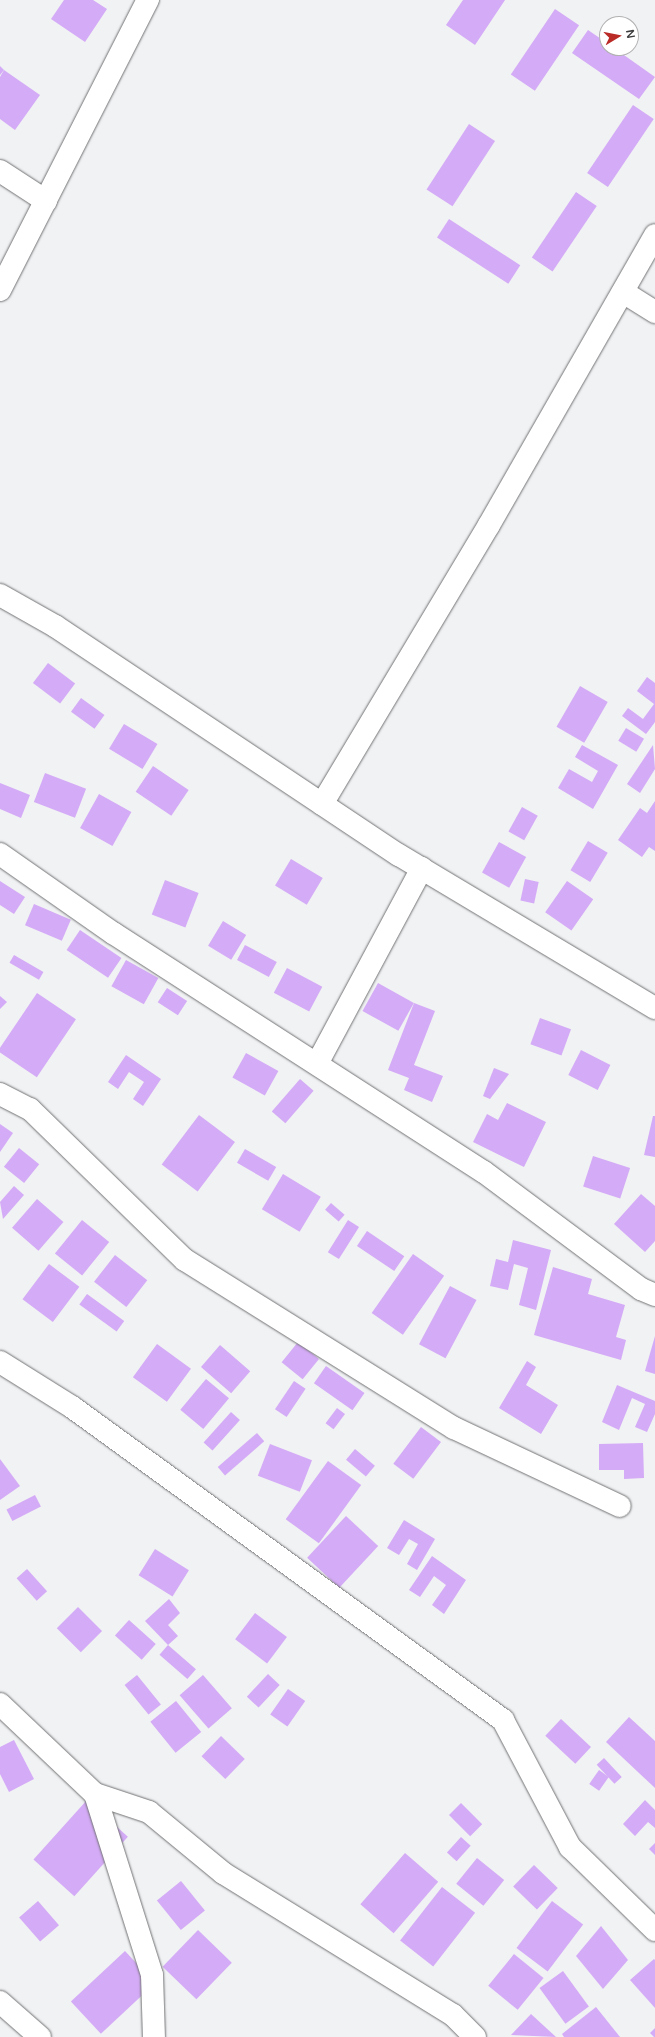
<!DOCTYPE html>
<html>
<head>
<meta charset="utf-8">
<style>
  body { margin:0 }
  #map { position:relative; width:655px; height:2037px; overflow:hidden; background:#f1f2f4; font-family:"Varela Round",sans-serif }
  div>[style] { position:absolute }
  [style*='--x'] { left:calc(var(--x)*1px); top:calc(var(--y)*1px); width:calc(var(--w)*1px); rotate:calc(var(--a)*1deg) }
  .building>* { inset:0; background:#d4abf6; transform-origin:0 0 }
  .roads { filter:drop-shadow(0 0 1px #717273) drop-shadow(0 0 1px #717273) }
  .minor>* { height:22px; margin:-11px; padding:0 11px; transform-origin:11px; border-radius:11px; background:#fff }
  span { translate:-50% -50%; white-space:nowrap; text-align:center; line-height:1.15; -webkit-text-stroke:4px #fff; paint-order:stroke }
  .north { position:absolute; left:599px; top:16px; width:40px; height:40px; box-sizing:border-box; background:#fff; border:1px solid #b1b1b2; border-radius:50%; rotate:80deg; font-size:11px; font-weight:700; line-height:16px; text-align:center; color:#3d3d3e }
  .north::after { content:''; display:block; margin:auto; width:14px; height:18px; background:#ba2b27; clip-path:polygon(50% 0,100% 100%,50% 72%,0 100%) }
</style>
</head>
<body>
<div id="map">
  <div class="building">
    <div style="clip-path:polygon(64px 0,93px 0,107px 9px,85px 42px,51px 19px)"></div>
    <div style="clip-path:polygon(463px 0,505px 0,475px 45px,446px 25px)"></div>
    <div style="left:555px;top:9px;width:29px;height:79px;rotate:34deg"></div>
    <div style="clip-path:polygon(588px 30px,607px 43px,607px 48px,614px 48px,655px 77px,639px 99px,572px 53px)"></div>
    <div style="clip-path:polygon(0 66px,4px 70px,0 75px)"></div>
    <div style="clip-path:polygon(4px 70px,40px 95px,15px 130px,0 119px,0 77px)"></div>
    <div style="left:633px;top:105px;width:25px;height:82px;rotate:34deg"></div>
    <div style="left:469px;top:124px;width:31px;height:78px;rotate:33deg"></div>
    <div style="left:576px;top:192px;width:25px;height:79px;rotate:34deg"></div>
    <div style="left:449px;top:219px;width:85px;height:22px;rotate:33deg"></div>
    <div style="left:48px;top:663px;width:34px;height:25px;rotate:37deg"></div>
    <div style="clip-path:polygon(647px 677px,655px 683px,655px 722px,646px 734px,622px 716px,628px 708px,643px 719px,654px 704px,637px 691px)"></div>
    <div style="left:580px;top:686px;width:32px;height:47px;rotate:30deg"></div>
    <div style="left:81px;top:698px;width:29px;height:17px;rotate:36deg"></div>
    <div style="left:124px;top:724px;width:39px;height:29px;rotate:31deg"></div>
    <div style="left:626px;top:728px;width:21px;height:15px;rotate:31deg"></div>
    <div style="clip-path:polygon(582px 745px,618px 765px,593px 809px,558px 788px,569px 769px,592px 782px,598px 771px,575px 757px)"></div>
    <div style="clip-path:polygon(653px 745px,655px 769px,640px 793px,627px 784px)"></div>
    <div style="left:153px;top:766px;width:43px;height:31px;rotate:34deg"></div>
    <div style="left:45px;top:773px;width:44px;height:31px;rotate:21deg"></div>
    <div style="clip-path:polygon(0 783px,30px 795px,21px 818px,0 809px)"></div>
    <div style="left:99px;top:794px;width:37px;height:39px;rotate:29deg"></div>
    <div style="clip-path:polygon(655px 801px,655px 851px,649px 847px,642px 857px,618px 840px,640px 808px,647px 813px)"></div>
    <div style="left:522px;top:807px;width:18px;height:28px;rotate:29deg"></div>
    <div style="left:588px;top:841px;width:23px;height:34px;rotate:31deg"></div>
    <div style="left:499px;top:842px;width:31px;height:35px;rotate:29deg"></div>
    <div style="left:291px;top:859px;width:37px;height:31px;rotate:31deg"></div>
    <div style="left:525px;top:879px;width:14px;height:22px;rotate:12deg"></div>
    <div style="left:165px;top:880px;width:36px;height:37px;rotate:21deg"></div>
    <div style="clip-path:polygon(0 881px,25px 897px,14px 914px,0 905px)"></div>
    <div style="left:567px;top:881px;width:32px;height:38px;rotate:35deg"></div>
    <div style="left:34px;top:904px;width:40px;height:23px;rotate:23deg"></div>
    <div style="left:223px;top:921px;width:27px;height:29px;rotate:31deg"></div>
    <div style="left:80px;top:930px;width:50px;height:24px;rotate:34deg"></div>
    <div style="left:245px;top:945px;width:36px;height:17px;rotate:28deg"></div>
    <div style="left:14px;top:955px;width:34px;height:9px;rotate:30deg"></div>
    <div style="left:126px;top:960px;width:37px;height:30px;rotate:29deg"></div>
    <div style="left:287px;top:968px;width:40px;height:28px;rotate:28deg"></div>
    <div style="left:378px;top:983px;width:41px;height:32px;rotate:29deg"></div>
    <div style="left:167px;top:988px;width:24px;height:17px;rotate:33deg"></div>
    <div style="left:37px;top:993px;width:47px;height:70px;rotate:34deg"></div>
    <div style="clip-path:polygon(0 996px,7px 1002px,0 1009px)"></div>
    <div style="clip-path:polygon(414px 1003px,435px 1011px,414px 1065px,443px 1076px,432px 1102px,404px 1090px,409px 1078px,388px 1070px)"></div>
    <div style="left:540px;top:1018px;width:33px;height:28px;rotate:20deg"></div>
    <div style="left:581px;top:1050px;width:33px;height:28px;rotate:27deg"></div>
    <div style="left:246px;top:1053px;width:37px;height:28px;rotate:29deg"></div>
    <div style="clip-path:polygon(126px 1055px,161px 1079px,143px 1106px,133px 1099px,144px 1082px,129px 1072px,118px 1089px,108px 1082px)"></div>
    <div style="clip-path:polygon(494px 1068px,509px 1074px,490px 1099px,483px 1096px)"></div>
    <div style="left:300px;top:1079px;width:18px;height:43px;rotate:41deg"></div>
    <div style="clip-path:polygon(507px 1103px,546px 1122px,524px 1167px,473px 1142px,487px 1114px,498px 1120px)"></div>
    <div style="left:199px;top:1115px;width:45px;height:62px;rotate:37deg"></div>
    <div style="clip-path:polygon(653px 1116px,655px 1116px,655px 1157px,644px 1155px)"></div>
    <div style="clip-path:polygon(0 1124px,13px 1133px,0 1152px)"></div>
    <div style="left:19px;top:1148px;width:26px;height:24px;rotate:39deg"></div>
    <div style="left:245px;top:1149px;width:36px;height:16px;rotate:30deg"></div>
    <div style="left:593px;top:1156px;width:39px;height:32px;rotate:18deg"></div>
    <div style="left:283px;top:1174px;width:44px;height:41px;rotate:31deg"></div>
    <div style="clip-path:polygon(14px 1186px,24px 1195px,3px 1219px,0 1202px)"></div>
    <div style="clip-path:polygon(641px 1194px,655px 1206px,655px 1241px,645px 1252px,614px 1224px)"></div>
    <div style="left:37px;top:1199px;width:35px;height:38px;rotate:41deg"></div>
    <div style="left:331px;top:1203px;width:18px;height:9px;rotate:41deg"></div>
    <div style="left:82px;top:1220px;width:35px;height:43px;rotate:39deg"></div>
    <div style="left:348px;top:1220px;width:13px;height:38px;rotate:32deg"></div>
    <div style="left:367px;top:1231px;width:45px;height:18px;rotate:34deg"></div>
    <div style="clip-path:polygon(513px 1240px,551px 1250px,536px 1310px,519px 1305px,528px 1268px,514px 1264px,508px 1290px,490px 1286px,496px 1259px,508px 1262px)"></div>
    <div style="left:413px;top:1254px;width:38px;height:72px;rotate:35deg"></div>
    <div style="left:115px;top:1255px;width:41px;height:34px;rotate:38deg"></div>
    <div style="left:49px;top:1264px;width:38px;height:44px;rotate:37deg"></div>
    <div style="clip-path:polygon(553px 1267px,592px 1279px,588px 1294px,625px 1305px,616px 1337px,626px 1340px,621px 1360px,534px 1335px)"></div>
    <div style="left:450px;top:1286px;width:30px;height:66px;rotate:28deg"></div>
    <div style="left:87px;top:1294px;width:46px;height:13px;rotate:36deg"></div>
    <div style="clip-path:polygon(655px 1336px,655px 1374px,645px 1371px)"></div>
    <div style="left:298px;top:1342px;width:27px;height:26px;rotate:39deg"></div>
    <div style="left:157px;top:1344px;width:42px;height:41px;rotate:36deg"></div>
    <div style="left:220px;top:1345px;width:40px;height:29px;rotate:41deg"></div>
    <div style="clip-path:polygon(527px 1361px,536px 1367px,526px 1385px,558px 1405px,541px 1434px,499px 1408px)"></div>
    <div style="left:326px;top:1366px;width:47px;height:21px;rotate:35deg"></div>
    <div style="left:206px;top:1379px;width:30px;height:40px;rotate:40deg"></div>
    <div style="left:294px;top:1381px;width:14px;height:34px;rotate:34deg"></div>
    <div style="clip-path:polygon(617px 1385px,655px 1401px,655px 1414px,647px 1432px,635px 1427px,645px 1404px,632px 1398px,619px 1430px,602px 1422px)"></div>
    <div style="left:337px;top:1408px;width:10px;height:19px;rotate:37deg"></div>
    <div style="left:231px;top:1412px;width:12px;height:41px;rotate:42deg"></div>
    <div style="left:421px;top:1427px;width:25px;height:46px;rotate:37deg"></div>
    <div style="left:257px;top:1433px;width:11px;height:52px;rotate:49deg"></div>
    <div style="clip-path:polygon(643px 1443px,644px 1478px,624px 1479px,624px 1470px,599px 1470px,599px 1444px)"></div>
    <div style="left:270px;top:1444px;width:45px;height:34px;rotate:21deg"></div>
    <div style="left:355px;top:1449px;width:26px;height:14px;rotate:40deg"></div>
    <div style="clip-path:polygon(0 1459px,20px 1486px,0 1500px)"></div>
    <div style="left:328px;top:1461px;width:41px;height:72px;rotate:36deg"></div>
    <div style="left:35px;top:1495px;width:13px;height:32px;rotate:63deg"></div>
    <div style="left:346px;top:1516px;width:44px;height:57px;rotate:43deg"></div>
    <div style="clip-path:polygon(404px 1520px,435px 1539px,417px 1570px,407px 1564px,418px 1544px,409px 1539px,399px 1555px,387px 1548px)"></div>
    <div style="left:155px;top:1549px;width:40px;height:31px;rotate:32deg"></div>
    <div style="clip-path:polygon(432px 1556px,466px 1580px,444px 1614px,432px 1605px,446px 1585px,434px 1576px,420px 1597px,409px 1590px)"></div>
    <div style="left:27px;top:1569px;width:30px;height:14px;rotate:48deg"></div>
    <div style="clip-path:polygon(169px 1599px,180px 1613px,168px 1625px,178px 1636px,168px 1645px,145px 1621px)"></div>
    <div style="left:78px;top:1607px;width:34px;height:30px;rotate:45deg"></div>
    <div style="left:255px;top:1613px;width:40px;height:33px;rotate:37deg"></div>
    <div style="left:129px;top:1620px;width:36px;height:21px;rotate:42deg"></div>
    <div style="left:168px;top:1645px;width:37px;height:13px;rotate:41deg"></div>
    <div style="left:268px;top:1674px;width:16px;height:31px;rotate:43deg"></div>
    <div style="left:137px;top:1675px;width:38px;height:16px;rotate:51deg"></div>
    <div style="left:203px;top:1675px;width:44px;height:31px;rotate:49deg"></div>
    <div style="left:288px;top:1689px;width:21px;height:31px;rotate:35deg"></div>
    <div style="left:176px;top:1701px;width:40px;height:33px;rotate:51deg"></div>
    <div style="clip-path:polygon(629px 1717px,655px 1741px,655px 1788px,606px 1742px)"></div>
    <div style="left:561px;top:1719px;width:41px;height:23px;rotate:43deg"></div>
    <div style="left:221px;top:1736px;width:33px;height:28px;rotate:44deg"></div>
    <div style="clip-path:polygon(14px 1740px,34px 1779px,9px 1792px,0 1774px,0 1747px)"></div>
    <div style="left:604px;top:1758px;width:26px;height:10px;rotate:47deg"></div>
    <div style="left:599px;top:1770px;width:12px;height:17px;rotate:35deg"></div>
    <div style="left:87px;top:1800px;width:55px;height:80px;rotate:42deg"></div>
    <div style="clip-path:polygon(645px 1800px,655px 1810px,655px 1828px,648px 1822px,635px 1836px,623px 1824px)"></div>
    <div style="left:461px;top:1803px;width:30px;height:17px;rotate:45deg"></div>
    <div style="left:461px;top:1837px;width:13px;height:21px;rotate:42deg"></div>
    <div style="clip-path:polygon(655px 1843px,655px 1855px,649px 1849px)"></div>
    <div style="left:405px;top:1853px;width:44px;height:68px;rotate:41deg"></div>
    <div style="left:477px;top:1858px;width:35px;height:33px;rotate:39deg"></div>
    <div style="left:534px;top:1865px;width:33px;height:30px;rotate:44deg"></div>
    <div style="left:181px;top:1881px;width:38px;height:31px;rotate:51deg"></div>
    <div style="left:442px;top:1887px;width:42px;height:68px;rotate:38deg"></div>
    <div style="left:38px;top:1901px;width:32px;height:25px;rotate:49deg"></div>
    <div style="left:552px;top:1901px;width:39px;height:59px;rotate:37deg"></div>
    <div style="clip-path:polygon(601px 1926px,628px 1960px,603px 1989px,576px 1956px)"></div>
    <div style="left:198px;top:1930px;width:47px;height:51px;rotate:44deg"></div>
    <div style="left:125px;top:1951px;width:44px;height:74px;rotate:47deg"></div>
    <div style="left:514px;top:1954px;width:38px;height:41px;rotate:39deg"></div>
    <div style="clip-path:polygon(654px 1959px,655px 1960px,655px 2008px,630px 1980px)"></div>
    <div style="left:563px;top:1971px;width:44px;height:29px;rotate:54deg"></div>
    <div style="clip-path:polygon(596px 2007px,620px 2037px,564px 2037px,562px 2034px)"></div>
    <div style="clip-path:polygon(531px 2014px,556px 2037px,511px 2035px)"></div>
    <div style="clip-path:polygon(655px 2028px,655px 2037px,654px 2037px,650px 2033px)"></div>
  </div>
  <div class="roads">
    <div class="minor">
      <div style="--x:0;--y:171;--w:55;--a:33.1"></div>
      <div style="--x:0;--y:290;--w:326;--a:-63"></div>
      <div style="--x:623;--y:292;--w:38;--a:32"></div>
      <div style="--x:0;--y:595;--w:63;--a:29.4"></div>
      <div style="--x:55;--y:626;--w:413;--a:33.7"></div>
      <div style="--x:399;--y:855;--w:298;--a:30.9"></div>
      <div style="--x:322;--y:804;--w:325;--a:-59.1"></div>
      <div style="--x:489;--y:525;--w:334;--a:-60.2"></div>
      <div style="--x:0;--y:854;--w:138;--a:35"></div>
      <div style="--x:113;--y:933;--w:441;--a:32.8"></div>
      <div style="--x:484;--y:1172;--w:196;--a:36.7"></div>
      <div style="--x:641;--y:1289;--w:15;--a:23"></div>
      <div style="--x:318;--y:1062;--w:220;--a:-61.8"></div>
      <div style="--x:0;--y:1094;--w:34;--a:27"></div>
      <div style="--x:30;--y:1109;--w:216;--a:44.3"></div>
      <div style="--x:185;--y:1260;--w:317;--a:32"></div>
      <div style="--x:454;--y:1428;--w:183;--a:25.2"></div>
      <div style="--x:0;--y:1362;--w:85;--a:32"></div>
      <div style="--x:72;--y:1407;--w:533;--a:35.99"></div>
      <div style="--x:503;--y:1720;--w:144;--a:62.2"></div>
      <div style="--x:570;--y:1847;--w:119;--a:44.3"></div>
      <div style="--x:0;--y:1704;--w:131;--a:43.5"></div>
      <div style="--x:95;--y:1794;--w:190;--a:72.5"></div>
      <div style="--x:152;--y:1975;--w:62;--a:88.2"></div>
      <div style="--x:95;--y:1794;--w:57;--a:18.4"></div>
      <div style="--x:149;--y:1812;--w:96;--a:39.5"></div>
      <div style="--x:223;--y:1873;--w:270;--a:31.7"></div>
      <div style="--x:453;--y:2015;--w:31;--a:45"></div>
      <div style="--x:0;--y:2002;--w:53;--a:41.2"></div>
    </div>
  </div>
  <div class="north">N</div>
</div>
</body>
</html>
